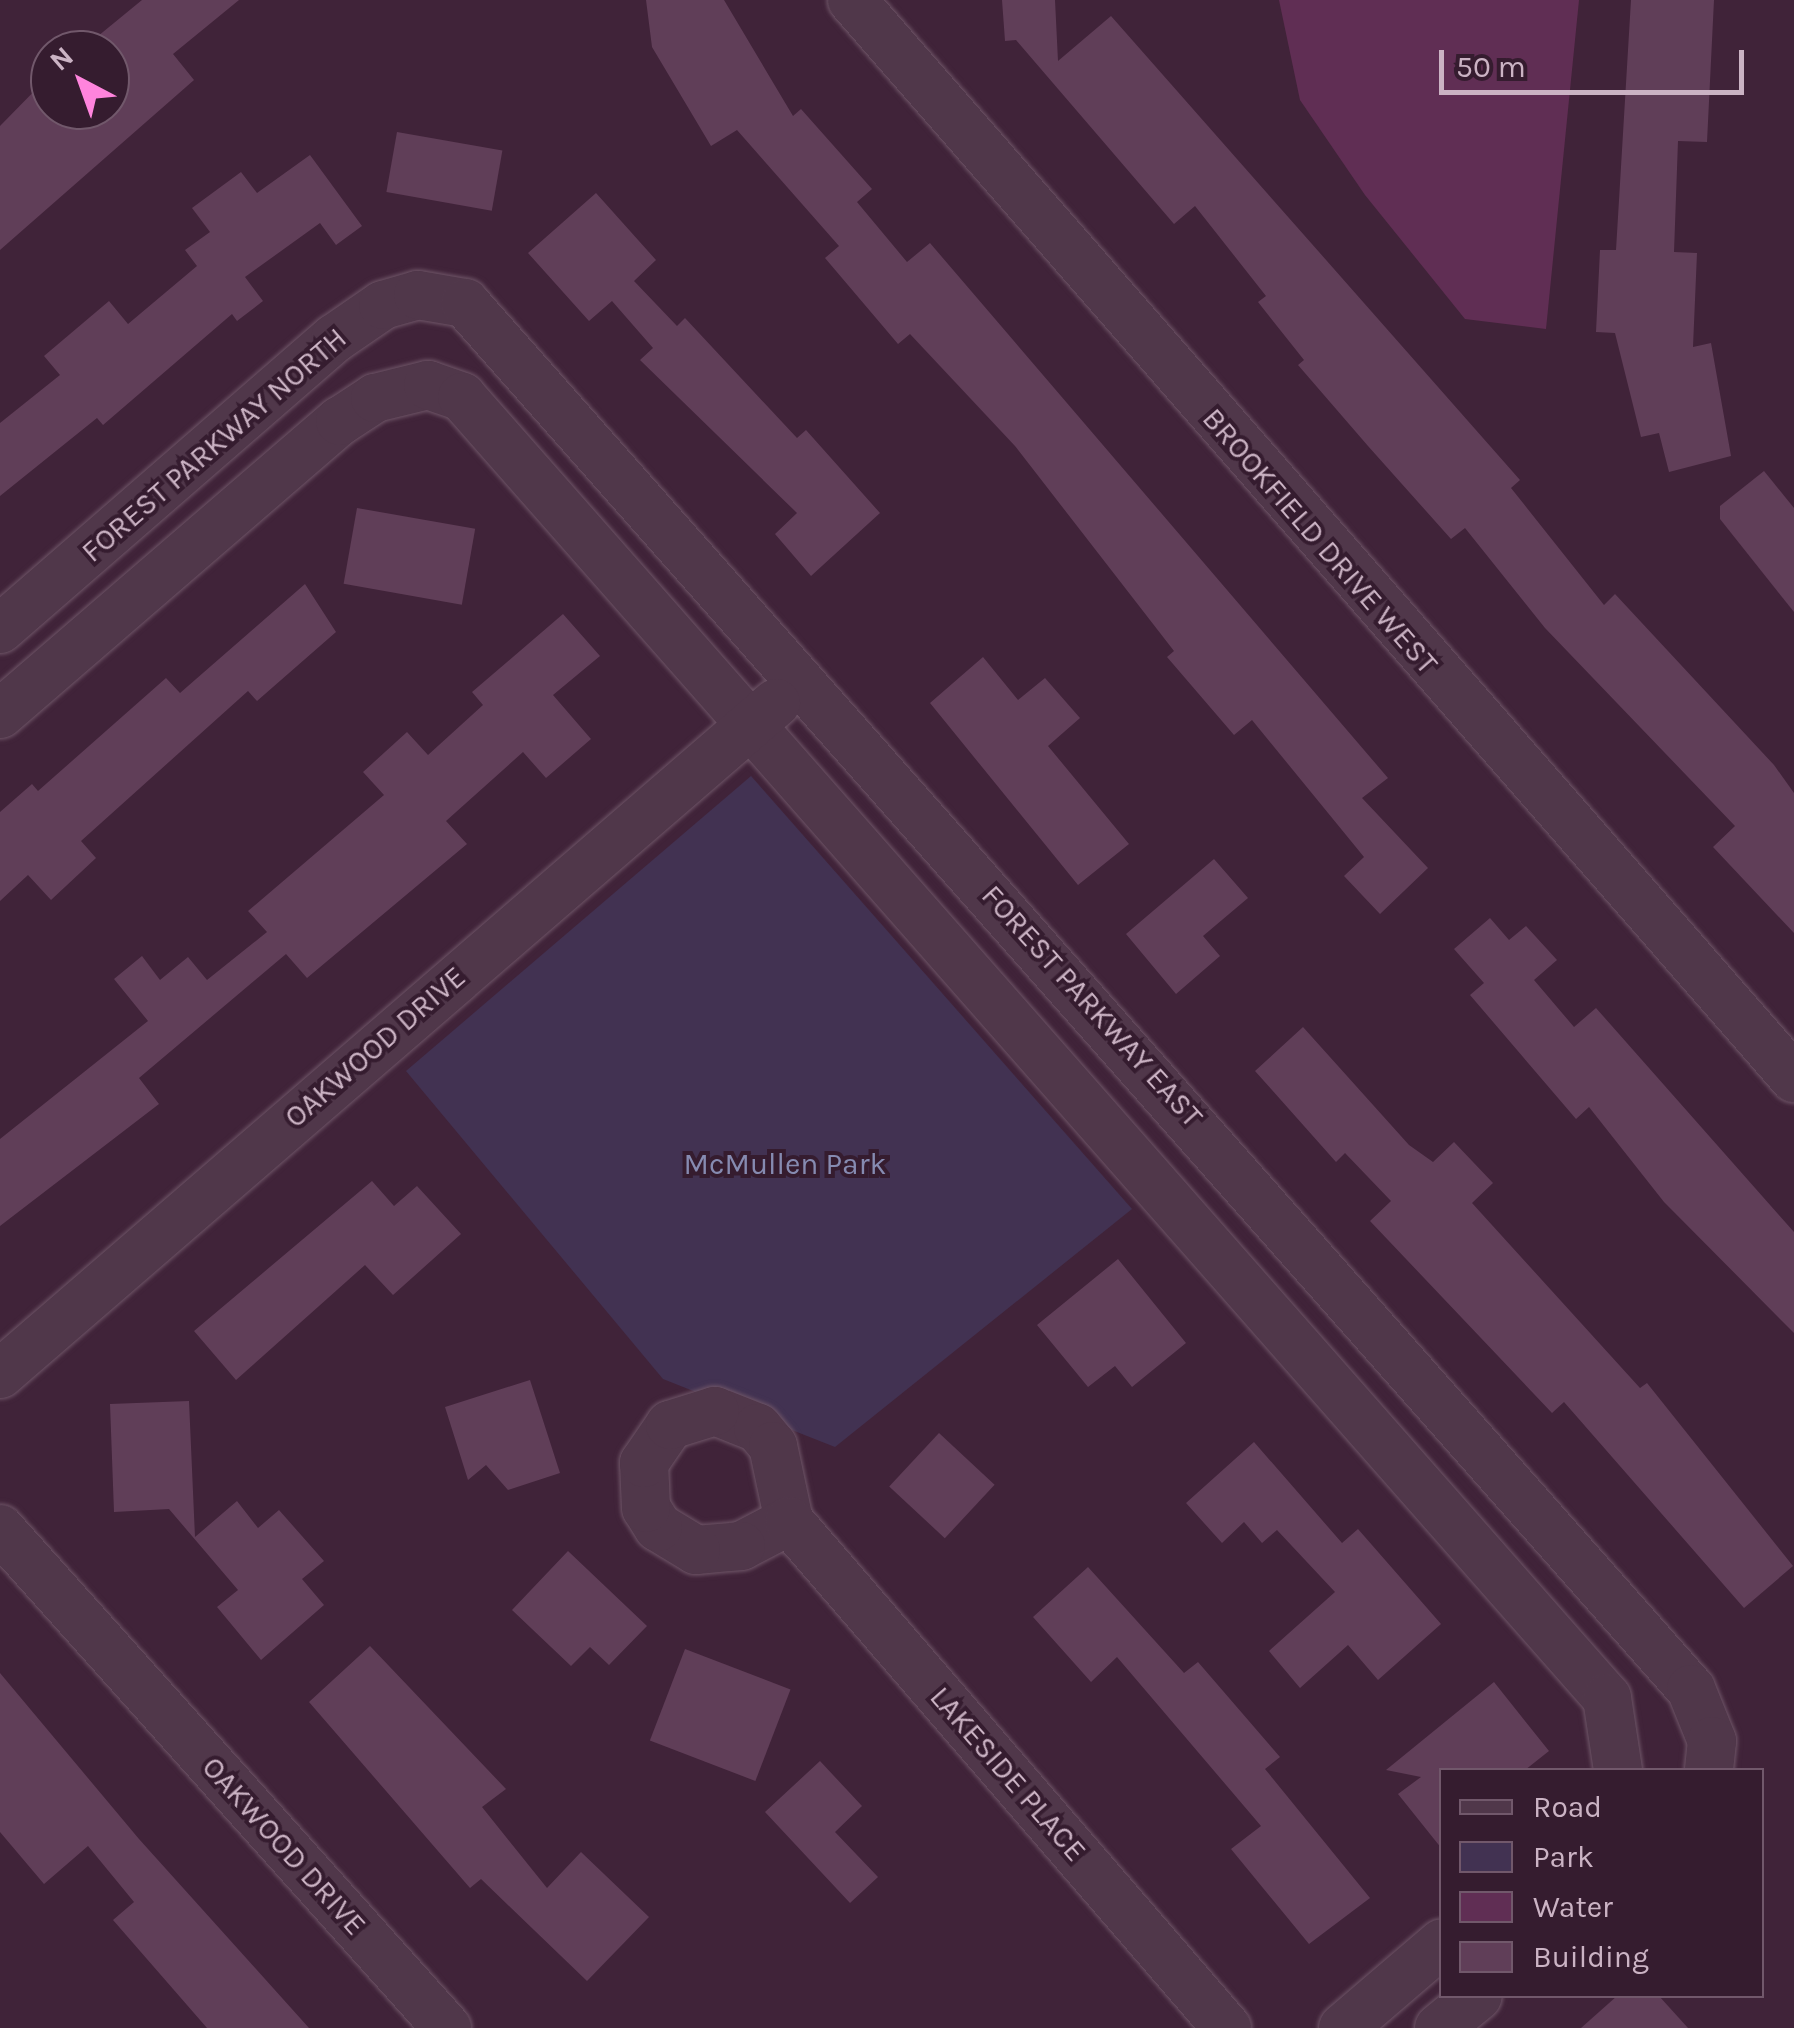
<!DOCTYPE html>
<html>
<head>
<meta charset="utf-8">
<style>
  body { margin:0 }
  #map { position:relative; width:1794px; height:2028px; overflow:hidden; background:#402339; font-family:Karla,sans-serif }
  div>[style] { position:absolute }
  [style*='--x'] { left:calc(var(--x)*1px); top:calc(var(--y)*1px); width:calc(var(--w)*1px); rotate:calc(var(--a)*1deg) }
  .green>* { inset:0; background:#423252 }
  .water>* { inset:0; background:#602e54 }
  .building>* { inset:0; background:#603e58; transform-origin:0 0 }
  .roads { filter:drop-shadow(0 0 2px #6e5567) drop-shadow(0 0 2px #6e5567) }
  .street>* { height:48px; margin:-24px; padding:0 24px; transform-origin:24px; border-radius:24px; background:#50374a }
  span { translate:-50% -50%; white-space:nowrap; text-align:center; line-height:1.15; -webkit-text-stroke:8px #351c2f; paint-order:stroke }
  .street-label { font-size:30px; color:#cbb3c4 }
  .park-label { font-size:30px; color:#868bb1 }
  .legend { position:absolute; left:1439px; top:1768px; width:325px; height:230px; box-sizing:border-box; background:#351c2f; border:2px solid #71586b; margin:0; padding:12px 18px; list-style:none; font-size:30px; color:#cbb3c4 }
  .legend li { display:flex; align-items:center; gap:20px; height:50px }
  .legend b { width:50px; border:2px solid #71586b }
  .north { position:absolute; left:30px; top:30px; width:100px; height:100px; box-sizing:border-box; background:#351c2f; border:2px solid #71586b; border-radius:50%; rotate:319deg; font-size:28px; font-weight:700; line-height:40px; text-align:center; color:#cbb3c4 }
  .north::after { content:''; display:block; margin:auto; width:35px; height:45px; background:#ff84dd; clip-path:polygon(50% 0,100% 100%,50% 72%,0 100%) }
  .scale { position:absolute; left:1439px; top:50px; width:305px; height:45px; box-sizing:border-box; border:5px solid #cbb3c4; border-top:0; padding-left:12px; font-size:30px; line-height:35px; white-space:nowrap; color:#cbb3c4; -webkit-text-stroke:8px #351c2f; paint-order:stroke }
</style>
</head>
<body>
<div id="map">
  <div class="green">
    <div style="clip-path:polygon(751px 776px,1132px 1209px,835px 1447px,663px 1379px,406px 1071px)"></div>
  </div>
  <div class="water">
    <div style="clip-path:polygon(1279px 0,1579px 0,1546px 329px,1465px 319px,1365px 195px,1300px 100px)"></div>
  </div>
  <div class="building">
    <div style="clip-path:polygon(142px 0,239px 0,173px 54px,194px 80px,0 250px,0 126px,50px 75px,50px 110px,110px 110px,110px 50px,81px 50px)"></div>
    <div style="clip-path:polygon(646px 0,724px 0,793px 116px,801px 109px,872px 189px,857px 202px,907px 262px,930px 243px,1388px 778px,1362px 798px,1428px 868px,1380px 914px,1344px 876px,1364px 857px,1252px 720px,1234px 735px,1167px 657px,1174px 651px,1015px 446px,910px 334px,898px 344px,825px 258px,839px 246px,737px 130px,711px 146px,652px 47px)"></div>
    <div style="clip-path:polygon(1002px 0,1055px 0,1058px 61px,1111px 16px,1520px 480px,1511px 488px,1604px 605px,1615px 594px,1774px 765px,1794px 793px,1794px 933px,1713px 847px,1735px 826px,1545px 628px,1465px 528px,1451px 539px,1368px 446px,1298px 365px,1304px 360px,1258px 302px,1266px 296px,1195px 206px,1174px 224px,1016px 40px,1005px 41px)"></div>
    <div style="clip-path:polygon(1631px 0,1714px 0,1707px 142px,1678px 141px,1674px 252px,1697px 253px,1693px 347px,1711px 343px,1731px 456px,1669px 472px,1659px 433px,1641px 437px,1615px 333px,1596px 332px,1600px 250px,1616px 250px)"></div>
    <div style="left:397px;top:132px;width:107px;height:61px;rotate:10deg"></div>
    <div style="clip-path:polygon(310px 155px,362px 226px,336px 245px,320px 223px,245px 277px,263px 301px,237px 321px,232px 314px,103px 425px,97px 418px,0 496px,0 423px,60px 375px,44px 356px,109px 301px,128px 324px,197px 266px,185px 250px,210px 232px,192px 208px,241px 172px,257px 193px)"></div>
    <div style="clip-path:polygon(596px 193px,656px 260px,634px 281px,677px 326px,685px 318px,797px 438px,806px 430px,880px 513px,811px 576px,775px 534px,797px 513px,640px 360px,653px 348px,612px 301px,589px 321px,528px 253px)"></div>
    <div style="clip-path:polygon(1764px 471px,1794px 508px,1794px 612px,1720px 519px,1720px 506px)"></div>
    <div style="left:357px;top:508px;width:120px;height:77px;rotate:10deg"></div>
    <div style="clip-path:polygon(305px 584px,336px 632px,257px 701px,248px 691px,81px 841px,96px 858px,51px 900px,28px 875px,0 901px,0 812px,32px 784px,38px 791px,166px 678px,180px 693px)"></div>
    <div style="clip-path:polygon(563px 614px,600px 656px,553px 695px,591px 739px,546px 778px,523px 752px,446px 821px,467px 844px,307px 978px,286px 954px,139px 1078px,159px 1104px,0 1226px,0 1139px,148px 1021px,114px 979px,142px 956px,160px 980px,188px 957px,207px 980px,267px 932px,248px 911px,384px 795px,363px 772px,407px 732px,428px 755px,483px 705px,472px 692px)"></div>
    <div style="clip-path:polygon(983px 657px,1018px 700px,1045px 678px,1080px 718px,1048px 746px,1129px 844px,1078px 885px,930px 703px)"></div>
    <div style="clip-path:polygon(1214px 859px,1248px 898px,1203px 936px,1220px 956px,1176px 994px,1126px 934px)"></div>
    <div style="clip-path:polygon(1490px 918px,1509px 940px,1526px 926px,1557px 960px,1534px 980px,1574px 1027px,1596px 1008px,1794px 1232px,1794px 1333px,1664px 1202px,1589px 1107px,1576px 1119px,1470px 995px,1484px 983px,1454px 949px)"></div>
    <div style="clip-path:polygon(1303px 1027px,1409px 1145px,1433px 1162px,1454px 1142px,1493px 1183px,1472px 1203px,1640px 1388px,1647px 1383px,1793px 1566px,1744px 1608px,1564px 1402px,1552px 1413px,1370px 1221px,1391px 1201px,1345px 1153px,1336px 1162px,1255px 1071px)"></div>
    <div style="clip-path:polygon(372px 1181px,394px 1206px,417px 1186px,461px 1234px,393px 1295px,365px 1265px,236px 1380px,194px 1331px)"></div>
    <div style="clip-path:polygon(1118px 1259px,1186px 1343px,1132px 1387px,1115px 1366px,1088px 1387px,1037px 1325px)"></div>
    <div style="clip-path:polygon(530px 1380px,560px 1473px,508px 1490px,486px 1465px,468px 1480px,445px 1407px)"></div>
    <div style="clip-path:polygon(189px 1401px,195px 1537px,237px 1501px,258px 1528px,279px 1510px,324px 1561px,302px 1579px,324px 1605px,261px 1660px,217px 1607px,238px 1590px,169px 1509px,114px 1512px,110px 1404px)"></div>
    <div style="left:939px;top:1433px;width:76px;height:73px;rotate:43deg"></div>
    <div style="clip-path:polygon(1254px 1442px,1342px 1543px,1358px 1529px,1441px 1624px,1378px 1680px,1348px 1645px,1300px 1688px,1269px 1651px,1335px 1592px,1277px 1530px,1262px 1543px,1244px 1522px,1222px 1543px,1186px 1503px)"></div>
    <div style="clip-path:polygon(568px 1551px,647px 1626px,609px 1665px,590px 1647px,571px 1666px,512px 1610px)"></div>
    <div style="clip-path:polygon(1088px 1567px,1184px 1673px,1198px 1662px,1280px 1757px,1265px 1769px,1370px 1898px,1309px 1944px,1231px 1849px,1261px 1826px,1117px 1657px,1091px 1682px,1033px 1617px)"></div>
    <div style="clip-path:polygon(370px 1646px,506px 1789px,482px 1807px,547px 1888px,581px 1852px,649px 1917px,587px 1981px,481px 1879px,470px 1888px,309px 1702px)"></div>
    <div style="left:685px;top:1649px;width:113px;height:98px;rotate:21deg"></div>
    <div style="clip-path:polygon(0 1673px,139px 1839px,309px 2028px,207px 2028px,113px 1920px,134px 1902px,88px 1846px,44px 1884px,0 1832px)"></div>
    <div style="clip-path:polygon(1494px 1682px,1549px 1751px,1525px 1770px,1442px 1770px,1442px 1849px,1398px 1794px,1421px 1777px,1386px 1770px)"></div>
    <div style="clip-path:polygon(820px 1761px,862px 1806px,835px 1832px,878px 1877px,850px 1903px,765px 1812px)"></div>
    <div style="clip-path:polygon(1617px 1996px,1659px 1996px,1688px 2028px,1581px 2028px)"></div>
  </div>
  <div class="roads">
    <div class="street">
      <div style="--x:852;--y:0;--w:1432;--a:48.85"></div>
      <div style="--x:0;--y:629;--w:444;--a:-41"></div>
      <div style="--x:335;--y:338;--w:58;--a:-34.5"></div>
      <div style="--x:383;--y:305;--w:36;--a:-16"></div>
      <div style="--x:418;--y:295;--w:48;--a:9.7"></div>
      <div style="--x:465;--y:303;--w:1850;--a:48.51"></div>
      <div style="--x:1691;--y:1689;--w:56;--a:68"></div>
      <div style="--x:1712;--y:1741;--w:29;--a:96"></div>
      <div style="--x:0;--y:714;--w:449;--a:-40.8"></div>
      <div style="--x:340;--y:421;--w:42;--a:-33.3"></div>
      <div style="--x:375;--y:398;--w:55;--a:-13.8"></div>
      <div style="--x:428;--y:385;--w:36;--a:19"></div>
      <div style="--x:462;--y:397;--w:1733;--a:48.65"></div>
      <div style="--x:1607;--y:1698;--w:73;--a:81.3"></div>
      <div style="--x:0;--y:1374;--w:1026;--a:-40.85"></div>
      <div style="--x:715;--y:1411;--w:46;--a:21.6"></div>
      <div style="--x:758;--y:1428;--w:23;--a:50"></div>
      <div style="--x:773;--y:1446;--w:77;--a:78"></div>
      <div style="--x:789;--y:1521;--w:54;--a:152.5"></div>
      <div style="--x:741;--y:1546;--w:45;--a:174.9"></div>
      <div style="--x:696;--y:1550;--w:44;--a:-148.8"></div>
      <div style="--x:658;--y:1527;--w:22;--a:-122"></div>
      <div style="--x:646;--y:1508;--w:45;--a:-92.5"></div>
      <div style="--x:644;--y:1463;--w:46;--a:-55.6"></div>
      <div style="--x:670;--y:1425;--w:47;--a:-17.3"></div>
      <div style="--x:789;--y:1521;--w:670;--a:49.18"></div>
      <div style="--x:0;--y:1529;--w:670;--a:48.15"></div>
      <div style="--x:1343;--y:2028;--w:130;--a:-40.6"></div>
      <div style="--x:1439;--y:2028;--w:50;--a:-39.4"></div>
    </div>
  </div>
  <div class="street-label">
    <span style="left:214px;top:445px;rotate:-41deg">FOREST PARKWAY NORTH</span>
    <span style="left:1320px;top:541px;rotate:49deg">BROOKFIELD DRIVE WEST</span>
    <span style="left:1092px;top:1006px;rotate:48deg">FOREST PARKWAY EAST</span>
    <span style="left:375px;top:1047px;rotate:-41deg">OAKWOOD DRIVE</span>
    <span style="left:1008px;top:1774px;rotate:49deg">LAKESIDE PLACE</span>
    <span style="left:284px;top:1846px;rotate:48deg">OAKWOOD DRIVE</span>
  </div>
  <div class="park-label">
    <span style="left:785px;top:1164px">McMullen Park</span>
  </div>
  <ul class="legend">
  <li><b style="height:12px;background:#50374a"></b>Road</li>
  <li><b style="height:28px;background:#423252"></b>Park</li>
  <li><b style="height:28px;background:#602e54"></b>Water</li>
  <li><b style="height:28px;background:#603e58"></b>Building</li>
  </ul>
  <div class="north">N</div>
  <div class="scale">50 m</div>
</div>
</body>
</html>
